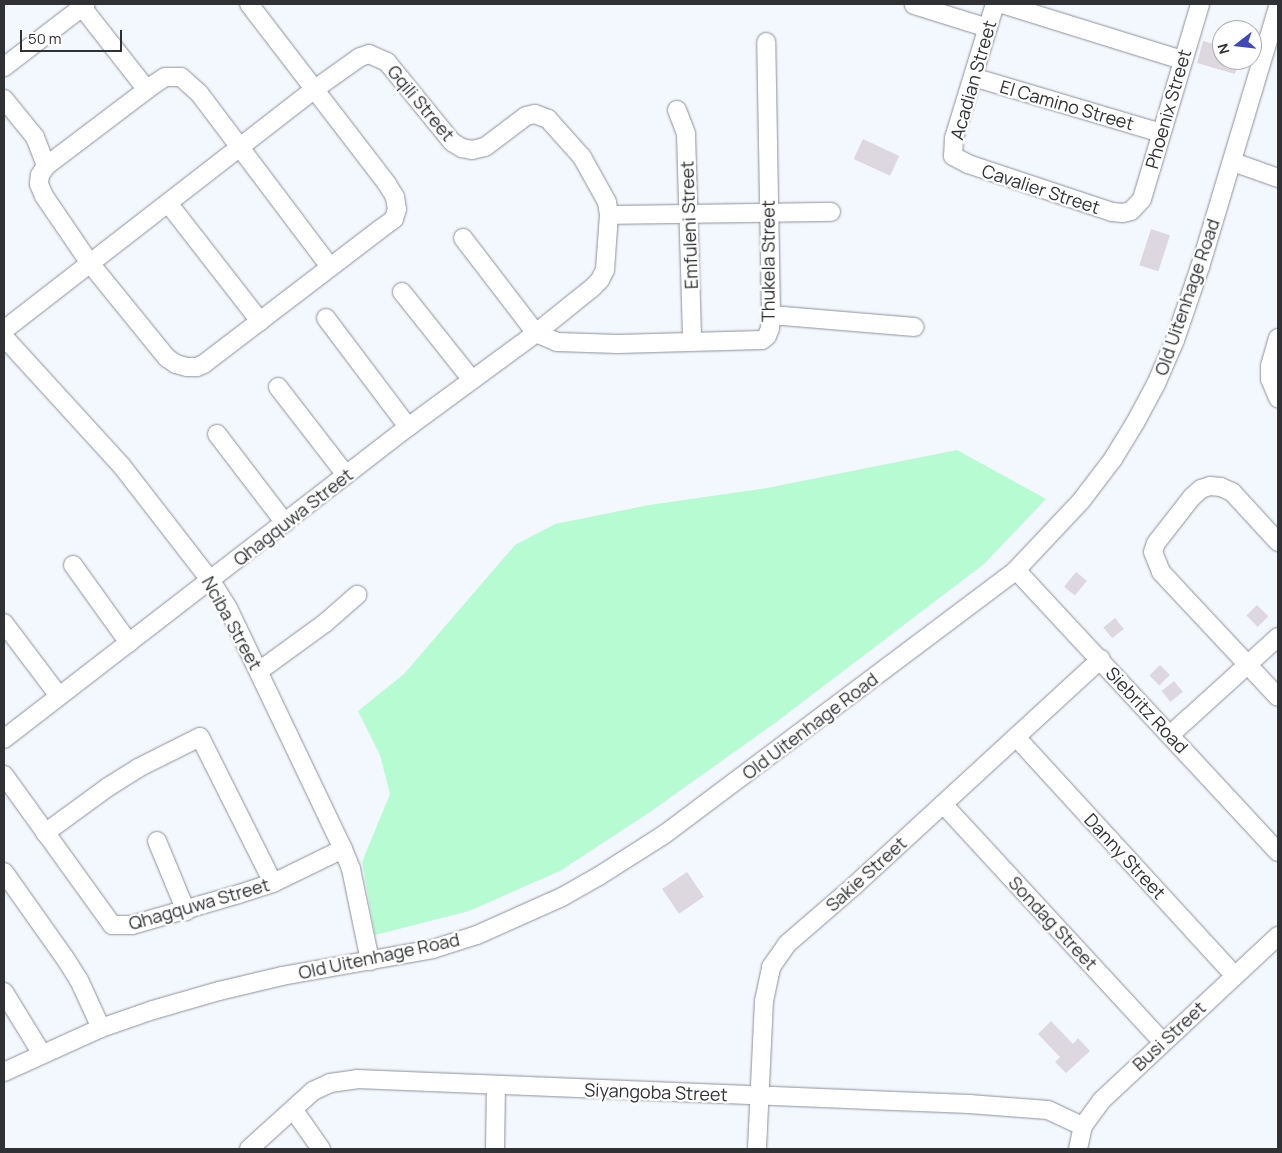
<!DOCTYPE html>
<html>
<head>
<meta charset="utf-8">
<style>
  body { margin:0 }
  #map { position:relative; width:1282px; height:1153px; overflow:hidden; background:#f3f7fe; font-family:Manrope,sans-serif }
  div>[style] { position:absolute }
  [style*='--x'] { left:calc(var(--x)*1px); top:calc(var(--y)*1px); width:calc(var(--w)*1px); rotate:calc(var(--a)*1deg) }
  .green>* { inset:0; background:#b7fbd2 }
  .building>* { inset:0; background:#ddd7df; transform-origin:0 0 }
  .roads { filter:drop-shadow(0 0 1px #8d9199) drop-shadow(0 0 1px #8d9199) }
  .minor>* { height:18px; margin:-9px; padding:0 9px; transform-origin:9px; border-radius:9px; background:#fff }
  span { translate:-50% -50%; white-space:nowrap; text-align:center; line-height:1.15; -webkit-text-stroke:4.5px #fff; paint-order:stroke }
  .street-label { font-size:18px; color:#2f3134 }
  .frame { position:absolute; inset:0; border:5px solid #2f3134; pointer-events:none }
  .north { position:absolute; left:1212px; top:20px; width:50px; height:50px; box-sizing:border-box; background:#fff; border:1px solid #acadae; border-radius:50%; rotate:254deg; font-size:14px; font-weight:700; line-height:20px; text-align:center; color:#2f3134 }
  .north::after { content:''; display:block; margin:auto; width:18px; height:22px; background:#4048bc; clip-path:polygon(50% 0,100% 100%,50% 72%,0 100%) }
  .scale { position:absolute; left:20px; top:30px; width:102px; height:22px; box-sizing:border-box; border:2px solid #2f3134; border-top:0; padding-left:6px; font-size:15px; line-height:18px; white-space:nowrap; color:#2f3134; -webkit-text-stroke:4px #fff; paint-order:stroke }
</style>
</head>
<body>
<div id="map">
  <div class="green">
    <div style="clip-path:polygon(957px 450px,1046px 499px,984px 564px,775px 723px,650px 812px,560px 871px,469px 911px,375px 935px,362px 862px,390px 794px,380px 755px,358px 711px,404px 674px,515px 545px,555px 524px,649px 505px,767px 488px)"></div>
  </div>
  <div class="building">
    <div style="clip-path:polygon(1203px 41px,1222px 46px,1222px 60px,1239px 60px,1235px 74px,1197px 63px)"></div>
    <div style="left:863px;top:139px;width:40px;height:22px;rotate:25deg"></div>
    <div style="left:1151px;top:229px;width:20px;height:38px;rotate:18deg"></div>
    <div style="left:1076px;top:572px;width:14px;height:19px;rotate:39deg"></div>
    <div style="left:1257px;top:605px;width:16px;height:15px;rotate:45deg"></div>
    <div style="left:1115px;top:618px;width:14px;height:15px;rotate:51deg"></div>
    <div style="left:1160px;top:665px;width:14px;height:15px;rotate:45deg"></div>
    <div style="left:1174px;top:681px;width:14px;height:16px;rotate:51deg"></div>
    <div style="left:687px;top:872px;width:30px;height:30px;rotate:56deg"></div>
    <div style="clip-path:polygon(1051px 1021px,1073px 1044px,1078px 1038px,1090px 1051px,1066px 1073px,1055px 1062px,1060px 1057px,1038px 1034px)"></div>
  </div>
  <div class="roads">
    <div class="minor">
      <div style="--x:249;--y:4;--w:227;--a:52.5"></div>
      <div style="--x:387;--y:184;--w:15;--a:58"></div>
      <div style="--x:395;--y:197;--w:12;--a:81"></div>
      <div style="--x:397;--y:209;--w:10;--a:107"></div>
      <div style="--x:394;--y:219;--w:19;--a:144"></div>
      <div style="--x:379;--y:230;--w:220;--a:142.6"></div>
      <div style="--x:204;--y:364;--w:8;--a:157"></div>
      <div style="--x:197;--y:367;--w:10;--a:180"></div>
      <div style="--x:187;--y:367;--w:11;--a:-165"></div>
      <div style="--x:176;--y:364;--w:11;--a:-146"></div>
      <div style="--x:167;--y:358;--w:124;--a:-129.1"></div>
      <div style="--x:89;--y:262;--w:80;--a:-124.3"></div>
      <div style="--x:44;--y:196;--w:13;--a:-113"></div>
      <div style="--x:39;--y:184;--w:9;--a:-84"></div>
      <div style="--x:40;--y:175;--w:11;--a:-56"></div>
      <div style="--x:46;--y:166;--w:134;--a:-37.1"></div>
      <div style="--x:153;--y:85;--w:14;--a:-34"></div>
      <div style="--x:165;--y:77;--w:16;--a:0"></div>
      <div style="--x:181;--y:77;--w:24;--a:42"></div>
      <div style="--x:199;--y:93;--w:218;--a:53"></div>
      <div style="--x:995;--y:4;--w:140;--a:107"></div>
      <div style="--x:954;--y:138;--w:18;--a:93"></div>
      <div style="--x:953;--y:156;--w:17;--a:28"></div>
      <div style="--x:968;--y:164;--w:152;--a:18.4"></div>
      <div style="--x:1112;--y:212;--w:11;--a:5"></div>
      <div style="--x:1123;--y:213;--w:8;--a:-14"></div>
      <div style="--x:1131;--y:211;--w:16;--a:-47"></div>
      <div style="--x:1142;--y:199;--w:203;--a:-73.4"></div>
      <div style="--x:1002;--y:4;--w:189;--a:17.3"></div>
      <div style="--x:914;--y:5;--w:77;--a:17.3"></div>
      <div style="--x:82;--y:7;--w:105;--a:51.9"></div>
      <div style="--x:4;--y:67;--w:103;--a:-37.5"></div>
      <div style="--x:973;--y:77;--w:196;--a:16.6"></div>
      <div style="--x:4;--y:99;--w:49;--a:50.8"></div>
      <div style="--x:35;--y:137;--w:31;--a:69"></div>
      <div style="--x:677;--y:110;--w:26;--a:69"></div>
      <div style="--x:686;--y:134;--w:207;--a:88.3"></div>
      <div style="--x:1233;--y:162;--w:48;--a:19.6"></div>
      <div style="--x:168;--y:203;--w:150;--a:52.1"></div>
      <div style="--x:609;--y:215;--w:222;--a:-0.8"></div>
      <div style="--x:463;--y:238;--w:120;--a:52.5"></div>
      <div style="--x:536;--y:333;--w:23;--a:23"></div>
      <div style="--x:557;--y:342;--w:61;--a:1.9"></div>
      <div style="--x:618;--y:344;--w:144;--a:-1.6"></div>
      <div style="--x:762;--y:340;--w:6;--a:-39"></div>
      <div style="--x:767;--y:336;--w:9;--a:-69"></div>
      <div style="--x:770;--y:328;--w:13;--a:-86"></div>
      <div style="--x:771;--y:315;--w:273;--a:-91"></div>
      <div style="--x:402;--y:292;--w:112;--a:51.5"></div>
      <div style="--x:771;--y:315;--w:144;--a:4.8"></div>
      <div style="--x:326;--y:318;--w:136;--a:53"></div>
      <div style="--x:4;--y:330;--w:393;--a:-37.8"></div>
      <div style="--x:315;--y:89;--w:55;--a:-35.4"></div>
      <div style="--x:360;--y:57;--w:9;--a:-18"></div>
      <div style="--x:369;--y:54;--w:20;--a:24"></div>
      <div style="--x:387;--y:62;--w:103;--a:50.9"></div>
      <div style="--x:452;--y:142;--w:12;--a:31"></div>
      <div style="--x:462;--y:148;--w:10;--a:11"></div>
      <div style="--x:472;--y:150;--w:13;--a:-13"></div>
      <div style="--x:485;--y:147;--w:51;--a:-37.1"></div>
      <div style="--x:526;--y:116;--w:9;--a:-13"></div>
      <div style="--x:535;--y:114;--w:14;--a:21"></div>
      <div style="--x:548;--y:119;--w:51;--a:48.2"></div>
      <div style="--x:582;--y:157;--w:51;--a:60.9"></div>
      <div style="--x:607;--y:202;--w:13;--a:81"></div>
      <div style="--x:609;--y:215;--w:55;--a:94.2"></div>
      <div style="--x:605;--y:270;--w:11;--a:117"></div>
      <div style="--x:600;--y:280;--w:11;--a:135"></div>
      <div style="--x:592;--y:288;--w:72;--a:141.2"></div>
      <div style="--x:536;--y:333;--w:159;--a:143.7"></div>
      <div style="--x:408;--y:427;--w:510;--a:142.32"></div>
      <div style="--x:4;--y:337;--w:173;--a:47.6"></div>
      <div style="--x:121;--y:465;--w:147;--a:52.2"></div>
      <div style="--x:211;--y:581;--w:32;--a:58"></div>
      <div style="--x:228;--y:608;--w:267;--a:64.5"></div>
      <div style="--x:343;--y:849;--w:22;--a:68"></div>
      <div style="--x:351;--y:869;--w:94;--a:78.3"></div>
      <div style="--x:1278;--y:338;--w:29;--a:106"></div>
      <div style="--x:1270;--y:366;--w:13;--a:90"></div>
      <div style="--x:1270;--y:379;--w:21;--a:67"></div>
      <div style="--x:278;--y:387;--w:111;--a:52.3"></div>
      <div style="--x:217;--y:434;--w:112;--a:52.6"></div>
      <div style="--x:1278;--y:542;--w:68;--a:-132.6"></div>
      <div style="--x:1232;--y:492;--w:12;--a:-156"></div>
      <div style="--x:1221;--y:487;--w:11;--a:-175"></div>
      <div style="--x:1210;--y:486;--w:9;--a:162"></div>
      <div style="--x:1201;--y:489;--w:12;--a:138"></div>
      <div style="--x:1192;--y:497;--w:58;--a:128"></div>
      <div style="--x:1156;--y:543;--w:9;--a:108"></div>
      <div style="--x:1153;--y:552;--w:22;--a:68"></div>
      <div style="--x:1161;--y:572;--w:171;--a:46.9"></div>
      <div style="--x:73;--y:565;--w:96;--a:54.3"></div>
      <div style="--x:1016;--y:570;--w:385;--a:47.1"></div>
      <div style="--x:4;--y:623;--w:91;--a:53"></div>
      <div style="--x:259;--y:671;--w:82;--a:-36"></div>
      <div style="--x:325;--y:623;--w:43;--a:-41.2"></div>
      <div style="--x:1170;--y:735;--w:146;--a:-42.2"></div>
      <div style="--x:1016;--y:737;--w:323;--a:47.5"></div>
      <div style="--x:4;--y:775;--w:185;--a:54.2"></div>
      <div style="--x:112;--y:925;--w:20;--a:0"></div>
      <div style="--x:132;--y:925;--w:111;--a:-16.2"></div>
      <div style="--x:239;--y:894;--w:36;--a:-18"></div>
      <div style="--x:273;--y:883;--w:78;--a:-25.9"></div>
      <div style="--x:943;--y:804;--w:324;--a:47.3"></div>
      <div style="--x:45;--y:833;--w:78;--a:-36.1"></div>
      <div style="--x:108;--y:787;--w:36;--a:-32"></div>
      <div style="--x:138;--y:768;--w:69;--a:-26.6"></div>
      <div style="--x:200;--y:737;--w:163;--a:63.4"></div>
      <div style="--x:157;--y:841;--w:76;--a:67.5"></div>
      <div style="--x:4;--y:872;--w:105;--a:54.7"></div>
      <div style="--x:65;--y:958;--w:26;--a:58"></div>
      <div style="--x:79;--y:980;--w:53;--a:65.4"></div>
      <div style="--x:4;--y:992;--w:73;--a:58.5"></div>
      <div style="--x:4;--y:1072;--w:107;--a:-24.4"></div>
      <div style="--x:101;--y:1028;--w:55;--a:-19.1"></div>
      <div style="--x:153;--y:1010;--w:69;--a:-16.1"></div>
      <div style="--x:219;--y:991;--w:65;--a:-13.4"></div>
      <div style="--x:282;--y:976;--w:153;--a:-10.1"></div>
      <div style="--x:433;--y:949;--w:46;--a:-17.7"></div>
      <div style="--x:477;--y:935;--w:93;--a:-24.1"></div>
      <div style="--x:562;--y:897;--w:43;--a:-29.6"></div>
      <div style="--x:599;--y:876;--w:78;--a:-32.5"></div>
      <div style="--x:665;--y:834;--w:439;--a:-36.9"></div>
      <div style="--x:1016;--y:570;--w:95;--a:-46.7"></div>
      <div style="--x:1081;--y:501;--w:53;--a:-52.7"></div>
      <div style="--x:1113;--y:459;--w:42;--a:-58.6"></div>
      <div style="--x:1135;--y:423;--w:44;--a:-61.7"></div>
      <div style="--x:1156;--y:384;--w:48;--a:-66.6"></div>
      <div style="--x:1175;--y:340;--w:77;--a:-71.1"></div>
      <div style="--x:1200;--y:267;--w:271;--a:-73.3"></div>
      <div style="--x:293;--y:1109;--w:49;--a:55"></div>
      <div style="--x:249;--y:1149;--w:86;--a:-42.2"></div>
      <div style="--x:313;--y:1091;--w:19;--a:-25"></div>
      <div style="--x:330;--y:1083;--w:27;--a:-8"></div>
      <div style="--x:357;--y:1079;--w:613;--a:2.34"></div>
      <div style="--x:969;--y:1104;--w:79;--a:4.3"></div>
      <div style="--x:1048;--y:1110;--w:38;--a:25"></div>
      <div style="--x:495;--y:1149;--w:63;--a:-89.1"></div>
      <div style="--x:757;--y:1149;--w:148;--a:-87.3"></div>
      <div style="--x:764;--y:1001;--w:35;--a:-78"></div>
      <div style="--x:771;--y:967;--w:28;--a:-55"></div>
      <div style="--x:787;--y:944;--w:90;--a:-40.9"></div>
      <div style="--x:855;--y:885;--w:334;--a:-42.6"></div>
      <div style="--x:1078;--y:1149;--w:24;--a:-78"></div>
      <div style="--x:1083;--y:1126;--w:32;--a:-54"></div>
      <div style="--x:1102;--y:1100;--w:241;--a:-43"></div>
    </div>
  </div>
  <div class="street-label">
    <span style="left:973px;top:80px;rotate:-74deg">Acadian Street</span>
    <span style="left:421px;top:103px;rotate:50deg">Gqili Street</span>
    <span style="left:1067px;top:105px;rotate:16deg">El Camino Street</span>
    <span style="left:1168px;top:109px;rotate:-74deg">Phoenix Street</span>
    <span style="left:1041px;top:189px;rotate:18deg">Cavalier Street</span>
    <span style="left:689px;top:225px;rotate:-92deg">Emfuleni Street</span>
    <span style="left:768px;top:261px;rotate:-90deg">Thukela Street</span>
    <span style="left:1187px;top:297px;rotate:-71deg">Old Uitenhage Road</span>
    <span style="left:293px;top:517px;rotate:-38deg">Qhagquwa Street</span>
    <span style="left:232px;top:623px;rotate:61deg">Nciba Street</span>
    <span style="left:1147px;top:710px;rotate:47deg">Siebritz Road</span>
    <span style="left:810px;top:726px;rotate:-37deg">Old Uitenhage Road</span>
    <span style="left:1125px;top:856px;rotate:47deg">Danny Street</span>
    <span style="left:866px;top:874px;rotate:-42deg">Sakie Street</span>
    <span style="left:199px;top:904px;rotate:-16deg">Qhagquwa Street</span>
    <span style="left:1053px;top:923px;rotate:47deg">Sondag Street</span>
    <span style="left:379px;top:956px;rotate:-12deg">Old Uitenhage Road</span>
    <span style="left:1169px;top:1036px;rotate:-43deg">Busi Street</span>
    <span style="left:656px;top:1092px;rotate:2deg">Siyangoba Street</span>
  </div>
  <div class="frame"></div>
  <div class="north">N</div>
  <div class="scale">50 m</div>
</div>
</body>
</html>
